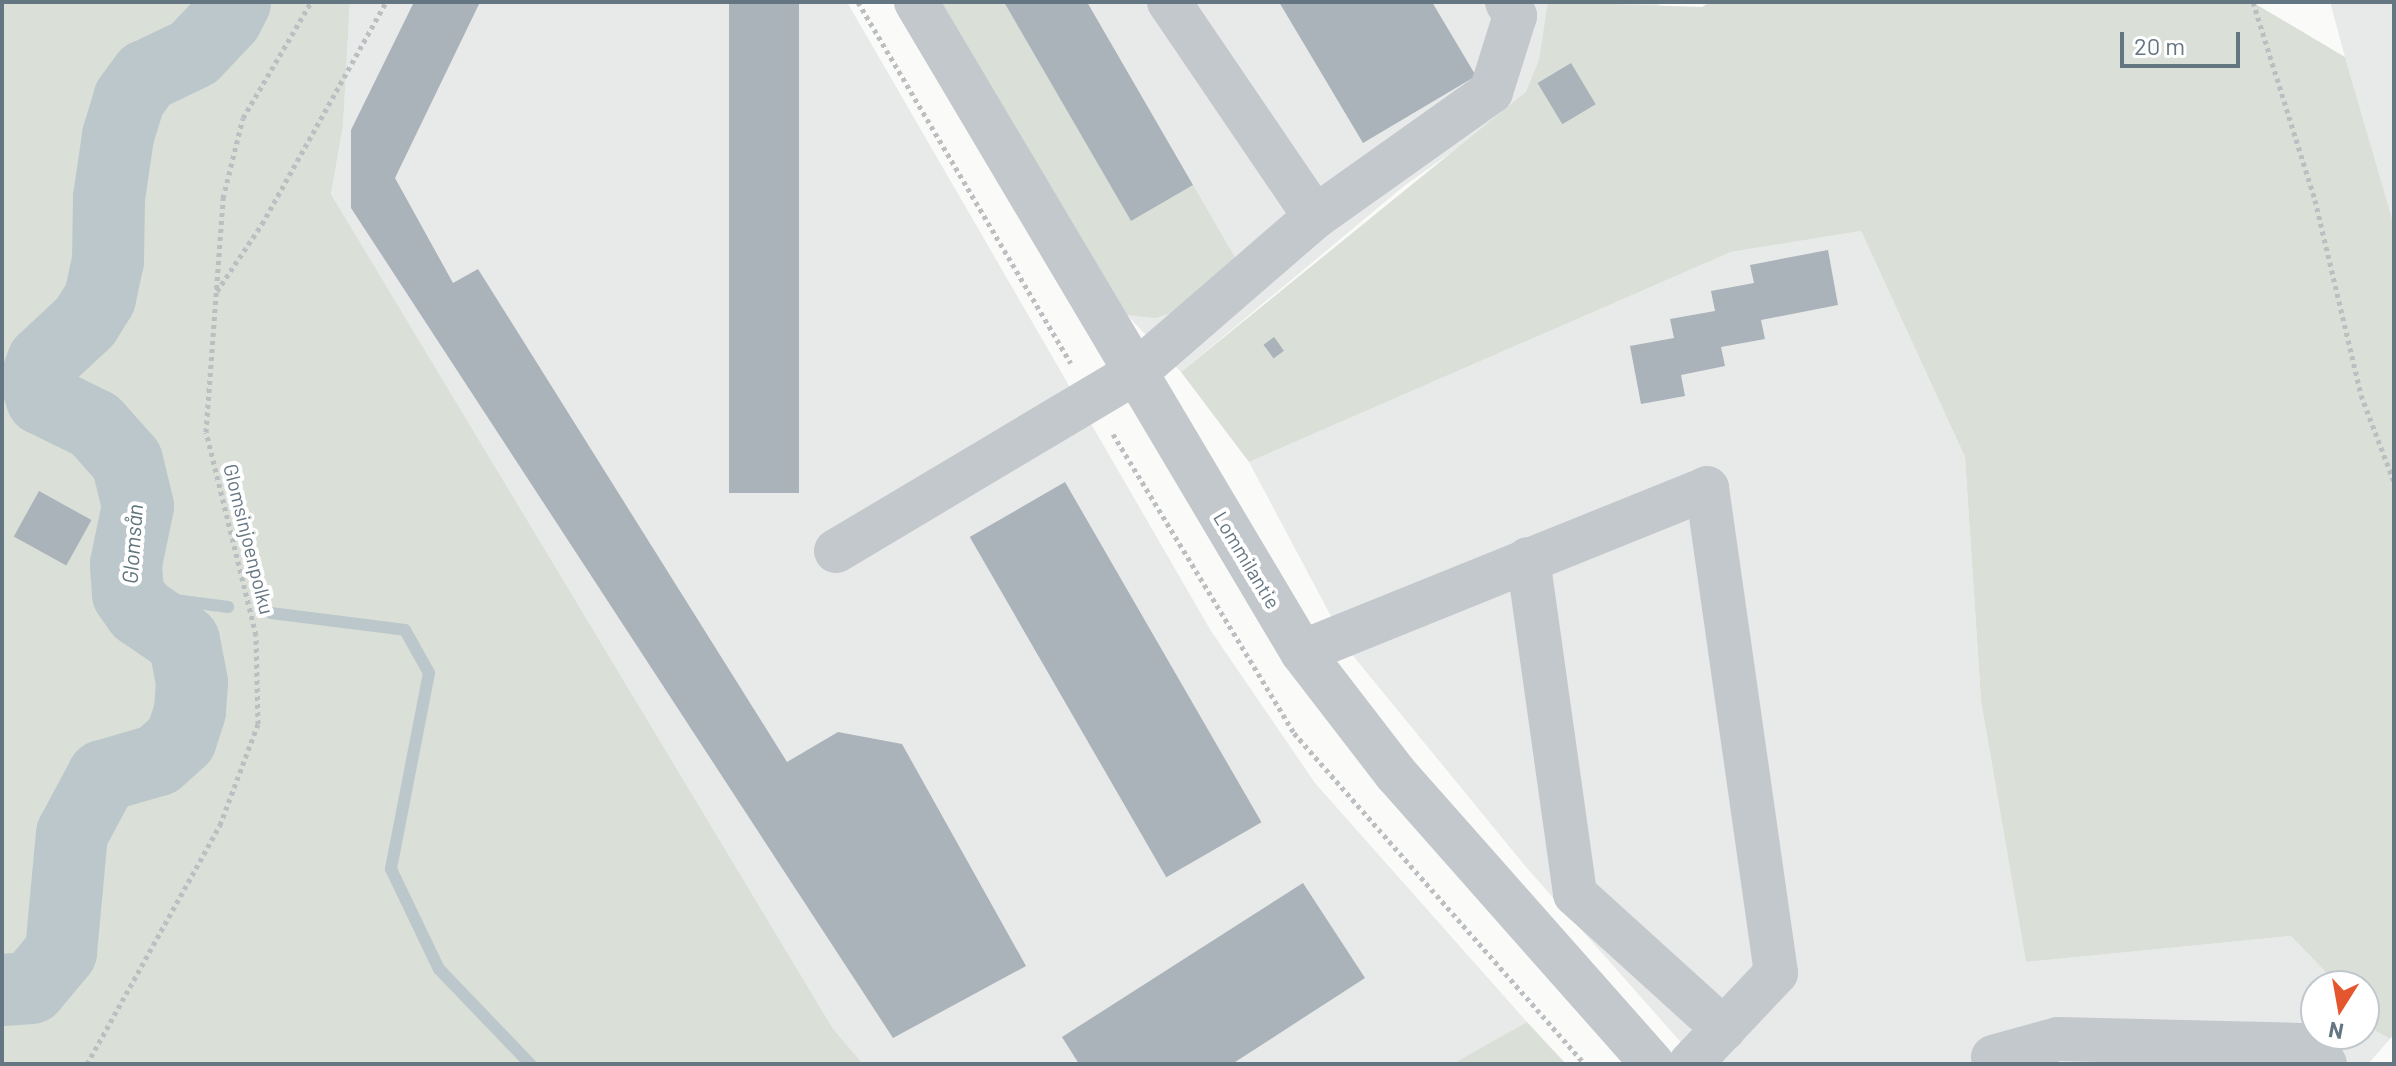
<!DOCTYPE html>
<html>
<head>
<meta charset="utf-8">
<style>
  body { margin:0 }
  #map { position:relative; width:2396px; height:1066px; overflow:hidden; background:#fafaf8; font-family:Barlow,sans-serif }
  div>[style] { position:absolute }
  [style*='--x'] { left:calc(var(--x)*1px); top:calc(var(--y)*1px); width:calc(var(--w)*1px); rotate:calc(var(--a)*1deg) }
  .built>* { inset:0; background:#e8e9e9 }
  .green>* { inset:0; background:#dadfd7 }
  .stream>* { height:12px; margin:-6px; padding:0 6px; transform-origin:6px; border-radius:6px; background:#bbc7cb }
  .river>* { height:72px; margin:-36px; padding:0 36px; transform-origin:36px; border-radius:36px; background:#bbc7cb }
  .building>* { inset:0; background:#aab3b9; transform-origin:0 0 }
  .path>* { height:5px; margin-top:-2.5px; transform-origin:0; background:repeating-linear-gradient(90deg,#bbbfc2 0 4px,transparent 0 8px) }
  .minor>* { height:44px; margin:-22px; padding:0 22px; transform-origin:22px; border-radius:22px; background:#c3c8cc }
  span { translate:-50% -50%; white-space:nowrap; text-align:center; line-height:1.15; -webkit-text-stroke:8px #fff; paint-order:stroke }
  .street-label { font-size:20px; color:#657683 }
  .water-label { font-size:22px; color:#60757c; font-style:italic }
  .frame { position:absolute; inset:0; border:4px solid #657683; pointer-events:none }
  .north { position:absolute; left:2300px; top:970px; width:80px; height:80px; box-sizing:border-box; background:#fff; border:2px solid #c1c8cd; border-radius:50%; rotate:191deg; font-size:22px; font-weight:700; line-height:32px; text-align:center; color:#657683 }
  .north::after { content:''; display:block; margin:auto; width:28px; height:36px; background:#e4572e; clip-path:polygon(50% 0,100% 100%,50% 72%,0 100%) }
  .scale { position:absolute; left:2120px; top:32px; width:120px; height:36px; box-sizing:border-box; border:4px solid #657683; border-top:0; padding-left:10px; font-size:24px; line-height:28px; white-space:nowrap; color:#657683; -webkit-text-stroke:6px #fff; paint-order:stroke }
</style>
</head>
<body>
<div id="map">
  <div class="built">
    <div style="clip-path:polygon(350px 2px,847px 2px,1211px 631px,1315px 783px,1527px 1022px,1452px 1064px,863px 1064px,833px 1030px,331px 194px,343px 126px)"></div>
    <div style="clip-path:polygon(941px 2px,1663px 2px,1404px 186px,1181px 372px,1127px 315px)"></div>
    <div style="clip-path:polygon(2330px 2px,2394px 2px,2394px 225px,2345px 57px)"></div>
    <div style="clip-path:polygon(1861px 231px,1965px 457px,1981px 701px,2026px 962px,2291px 936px,2339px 986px,2316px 986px,2316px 1034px,2364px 1034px,2364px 1024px,2390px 1039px,2368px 1064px,1700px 1064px,1526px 867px,1350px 652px,1249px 462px,1731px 252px)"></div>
  </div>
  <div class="green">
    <div style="clip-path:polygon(2px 2px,350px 2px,343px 126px,331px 194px,833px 1029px,863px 1064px,2px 1064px)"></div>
    <div style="clip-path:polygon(941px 2px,1004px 2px,1131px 221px,1193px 185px,1237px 261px,1192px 306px,1156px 318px,1127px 315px)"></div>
    <div style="clip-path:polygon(1548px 2px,1702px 7px,1710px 2px,2252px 2px,2345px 57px,2394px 225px,2394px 1034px,2390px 1039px,2364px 1024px,2364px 986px,2339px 986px,2291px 936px,2026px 962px,1981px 701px,1965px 457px,1861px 231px,1731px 252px,1249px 462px,1181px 372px,1526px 92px,1539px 60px)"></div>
    <div style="clip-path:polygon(1527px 1022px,1566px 1064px,1452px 1064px)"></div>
  </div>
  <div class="stream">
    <div style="--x:128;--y:594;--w:101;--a:7.4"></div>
    <div style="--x:271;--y:613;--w:135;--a:7.2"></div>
    <div style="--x:405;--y:630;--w:49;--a:60.8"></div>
    <div style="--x:429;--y:673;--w:200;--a:101"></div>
    <div style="--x:391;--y:869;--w:111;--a:64.4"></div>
    <div style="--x:439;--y:969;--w:132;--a:46.2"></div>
  </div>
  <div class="river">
    <div style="--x:2;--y:990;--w:29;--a:-4"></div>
    <div style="--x:31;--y:988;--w:47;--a:-50.2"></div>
    <div style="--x:61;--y:952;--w:119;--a:-84.7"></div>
    <div style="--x:72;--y:834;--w:66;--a:-61.9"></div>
    <div style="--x:103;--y:776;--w:57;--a:-16.2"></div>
    <div style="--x:158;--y:760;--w:31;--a:-42"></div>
    <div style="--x:181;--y:739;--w:29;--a:-72"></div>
    <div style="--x:190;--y:711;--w:29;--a:-86"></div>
    <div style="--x:192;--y:682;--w:42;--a:-101"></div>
    <div style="--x:184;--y:641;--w:53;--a:-145.7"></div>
    <div style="--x:140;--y:611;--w:21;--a:-125"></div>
    <div style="--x:128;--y:594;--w:30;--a:-94"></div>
    <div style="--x:126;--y:564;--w:59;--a:-78.3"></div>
    <div style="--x:138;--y:506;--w:46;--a:-103.7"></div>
    <div style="--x:127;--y:461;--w:48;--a:-131.6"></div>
    <div style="--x:95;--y:425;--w:59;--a:-153.9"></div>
    <div style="--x:42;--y:399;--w:20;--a:-108"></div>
    <div style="--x:36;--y:380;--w:20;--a:-70"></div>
    <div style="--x:43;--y:361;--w:57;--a:-42.9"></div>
    <div style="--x:85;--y:322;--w:28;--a:-58"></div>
    <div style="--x:100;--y:298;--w:38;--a:-78"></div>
    <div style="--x:108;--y:261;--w:63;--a:-89.1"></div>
    <div style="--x:109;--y:198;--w:63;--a:-81.7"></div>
    <div style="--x:118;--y:136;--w:39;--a:-73"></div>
    <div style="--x:129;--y:99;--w:29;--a:-54"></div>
    <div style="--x:146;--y:76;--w:53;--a:-25.6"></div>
    <div style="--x:194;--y:53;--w:48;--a:-46.7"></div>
    <div style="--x:227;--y:18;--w:18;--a:-63"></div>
  </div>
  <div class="building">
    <div style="clip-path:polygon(414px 2px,480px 2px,395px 178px,453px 283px,478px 269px,787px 762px,838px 732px,902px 744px,1026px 966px,893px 1038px,351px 208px,351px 130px)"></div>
    <div style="left:729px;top:2px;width:70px;height:491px"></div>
    <div style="clip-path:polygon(1004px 2px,1087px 2px,1193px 185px,1131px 221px)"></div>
    <div style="clip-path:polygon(1279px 2px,1432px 2px,1476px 76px,1363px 143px)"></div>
    <div style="left:1571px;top:63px;width:48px;height:39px;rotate:59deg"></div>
    <div style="clip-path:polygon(1828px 250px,1838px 305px,1761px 320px,1765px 339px,1721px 347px,1725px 366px,1681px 375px,1685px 396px,1641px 404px,1630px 346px,1674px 338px,1670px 319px,1715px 311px,1711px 291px,1754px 283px,1750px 265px)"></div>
    <div style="left:1274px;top:337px;width:17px;height:13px;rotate:54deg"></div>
    <div style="left:1065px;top:482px;width:393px;height:110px;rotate:60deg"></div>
    <div style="left:39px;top:491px;width:60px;height:52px;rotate:29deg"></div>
    <div style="clip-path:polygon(1303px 883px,1365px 978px,1232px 1064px,1079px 1064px,1062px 1037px)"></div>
  </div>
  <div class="path">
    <div style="--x:858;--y:2;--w:419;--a:59.5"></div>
    <div style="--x:2253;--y:2;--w:207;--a:72.6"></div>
    <div style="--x:2315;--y:200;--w:200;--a:76.7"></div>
    <div style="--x:2361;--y:395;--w:93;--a:69.2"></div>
    <div style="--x:217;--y:291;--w:81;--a:-56.1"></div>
    <div style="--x:262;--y:224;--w:254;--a:-60.8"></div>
    <div style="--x:1113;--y:434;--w:350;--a:58.8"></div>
    <div style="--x:1294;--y:733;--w:441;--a:48.7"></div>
    <div style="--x:87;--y:1064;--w:274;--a:-60.9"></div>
    <div style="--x:220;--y:825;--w:108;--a:-69.4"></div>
    <div style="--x:258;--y:724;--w:89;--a:-91.3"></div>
    <div style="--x:256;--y:635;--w:209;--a:-103.8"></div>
    <div style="--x:206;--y:432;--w:235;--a:-85.8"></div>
    <div style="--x:223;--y:198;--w:82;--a:-76"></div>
    <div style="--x:243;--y:118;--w:134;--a:-59.6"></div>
  </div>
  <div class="minor">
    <div style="--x:916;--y:2;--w:756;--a:59.3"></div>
    <div style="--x:1302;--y:652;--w:154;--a:52.4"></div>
    <div style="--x:1396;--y:774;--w:387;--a:48.5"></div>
    <div style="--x:1169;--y:2;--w:260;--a:55.8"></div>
    <div style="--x:836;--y:551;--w:349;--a:-30.8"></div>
    <div style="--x:1136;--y:372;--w:237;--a:-40.9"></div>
    <div style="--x:1315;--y:217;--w:216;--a:-35.4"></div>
    <div style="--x:1491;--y:92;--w:80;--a:-72.5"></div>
    <div style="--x:1515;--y:16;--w:16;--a:-120"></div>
    <div style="--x:1528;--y:559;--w:338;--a:82"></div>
    <div style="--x:1575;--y:894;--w:201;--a:42.2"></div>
    <div style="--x:1302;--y:652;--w:437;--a:-22"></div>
    <div style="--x:1707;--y:488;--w:490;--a:81.9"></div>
    <div style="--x:1776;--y:973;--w:125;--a:133.4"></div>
    <div style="--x:1993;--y:1057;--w:67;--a:-15.5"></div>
    <div style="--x:2058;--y:1039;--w:241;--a:1.4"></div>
    <div style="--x:2299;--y:1045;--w:32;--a:36"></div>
  </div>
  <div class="street-label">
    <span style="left:249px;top:539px;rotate:76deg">Glomsinjoenpolku</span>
    <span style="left:1247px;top:560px;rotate:59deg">Lommilantie</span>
  </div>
  <div class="water-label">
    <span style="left:132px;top:544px;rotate:-86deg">Glomsån</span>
  </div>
  <div class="frame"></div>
  <div class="north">N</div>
  <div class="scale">20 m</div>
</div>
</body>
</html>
